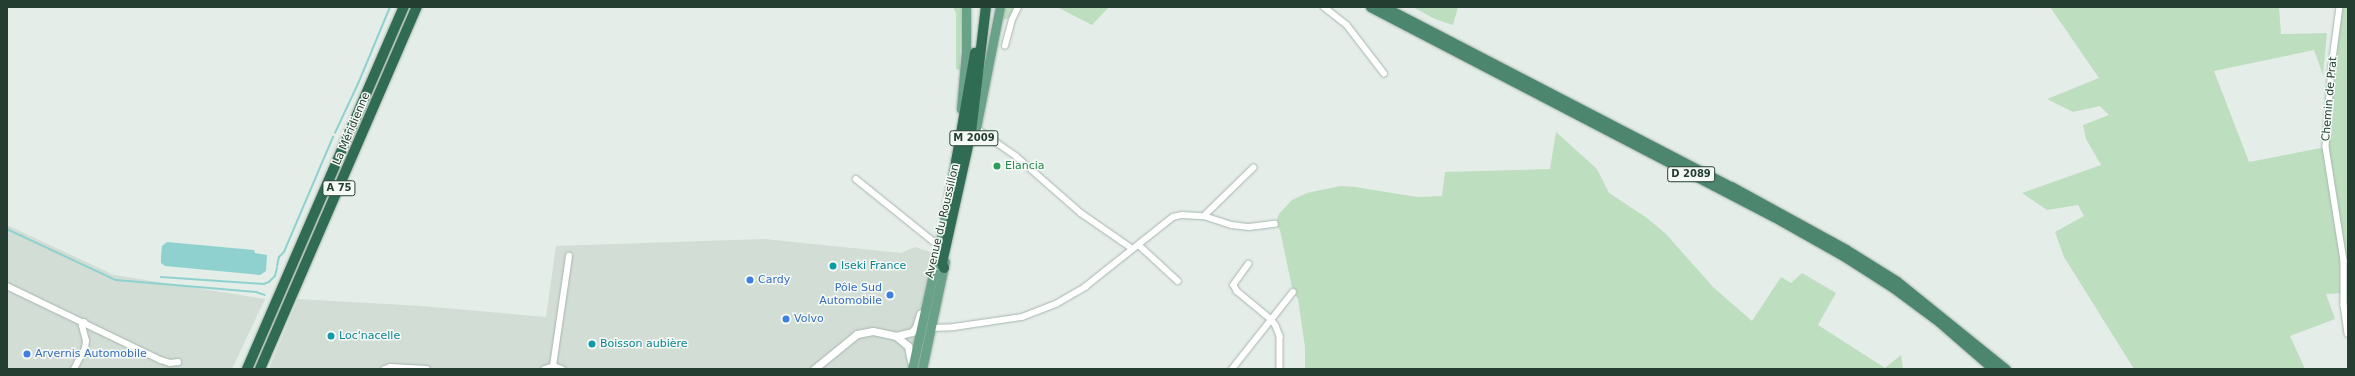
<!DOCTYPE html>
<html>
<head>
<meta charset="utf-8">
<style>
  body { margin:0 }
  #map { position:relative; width:2355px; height:376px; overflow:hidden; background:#e4ede8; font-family:"DejaVu Sans",sans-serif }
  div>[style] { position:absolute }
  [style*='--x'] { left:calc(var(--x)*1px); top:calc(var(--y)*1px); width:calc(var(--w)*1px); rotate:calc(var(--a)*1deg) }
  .built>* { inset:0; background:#d2ddd6 }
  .green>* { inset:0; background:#bedec0 }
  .water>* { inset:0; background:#8ed1cf }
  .stream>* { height:1.5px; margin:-0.75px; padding:0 0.75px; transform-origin:0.75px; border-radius:0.75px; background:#8ed1cf }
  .roads { filter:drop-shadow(0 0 1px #a7b5ae) drop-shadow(0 0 1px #a7b5ae) }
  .minor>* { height:5.5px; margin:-2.75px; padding:0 2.75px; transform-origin:2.75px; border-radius:2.75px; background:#fff }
  .tertiary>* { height:7px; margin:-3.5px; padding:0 3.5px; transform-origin:3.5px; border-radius:3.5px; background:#fff }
  .primary>* { height:9px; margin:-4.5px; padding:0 4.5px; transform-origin:4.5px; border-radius:4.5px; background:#6aa289 }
  .trunk>* { height:9px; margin:-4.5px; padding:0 4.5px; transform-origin:4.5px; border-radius:4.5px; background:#4d866e }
  .motorway>* { height:10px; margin:-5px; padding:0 5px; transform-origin:5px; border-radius:5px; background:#306b53 }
  .dots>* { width:11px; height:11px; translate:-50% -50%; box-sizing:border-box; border:2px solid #f5faf6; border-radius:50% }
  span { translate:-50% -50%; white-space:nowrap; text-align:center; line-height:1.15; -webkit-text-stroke:3px #f5faf6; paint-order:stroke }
  .shield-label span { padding:1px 3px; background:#f5faf6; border:1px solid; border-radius:3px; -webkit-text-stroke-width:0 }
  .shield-label { font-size:10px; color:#243f32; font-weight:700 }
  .street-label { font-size:11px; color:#243f32 }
  .leisure-label { font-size:11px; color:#27864d }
  .left { translate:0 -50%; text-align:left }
  .culture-label { font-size:11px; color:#0d838f }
  .shop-label { font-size:11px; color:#366cbe }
  .right { translate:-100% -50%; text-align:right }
  .frame { position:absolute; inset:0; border:8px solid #243f32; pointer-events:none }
</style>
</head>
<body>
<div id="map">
  <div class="built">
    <div style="clip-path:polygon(7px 225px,114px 275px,265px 299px,232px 369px,7px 369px)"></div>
    <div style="clip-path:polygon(764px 239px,901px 253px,915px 247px,943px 256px,917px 369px,269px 369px,298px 299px,422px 306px,546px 317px,556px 246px)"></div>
  </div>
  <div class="green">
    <div style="clip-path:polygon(953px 7px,961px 7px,960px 70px,956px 69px,956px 13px)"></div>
    <div style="clip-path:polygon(1004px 7px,1016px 7px,1010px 18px,1002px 20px)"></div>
    <div style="clip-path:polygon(1057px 7px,1109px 7px,1092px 25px)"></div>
    <div style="clip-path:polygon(1413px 7px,1458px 7px,1453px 25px,1435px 19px)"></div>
    <div style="clip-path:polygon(2050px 7px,2279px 7px,2281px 34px,2327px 33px,2323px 75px,2314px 50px,2214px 71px,2249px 162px,2326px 147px,2340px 7px,2348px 7px,2348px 298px,2344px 293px,2326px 294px,2335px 319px,2290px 336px,2305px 369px,2134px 369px,2064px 257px,2055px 232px,2084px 216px,2078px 205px,2047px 210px,2022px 193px,2101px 165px,2086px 139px,2083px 125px,2109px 115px,2100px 106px,2073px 112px,2047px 99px,2099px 78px)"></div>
    <div style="clip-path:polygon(1556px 132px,1597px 169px,1609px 193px,1647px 218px,1666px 234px,1713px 287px,1752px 321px,1781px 277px,1791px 283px,1802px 273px,1836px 293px,1818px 325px,1885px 368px,1901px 355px,1903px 369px,1305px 369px,1305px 347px,1298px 299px,1293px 292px,1280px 230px,1275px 224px,1279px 214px,1292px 200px,1307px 193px,1340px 186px,1355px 187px,1417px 197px,1442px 196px,1445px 172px,1550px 169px)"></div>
  </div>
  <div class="water">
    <div style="clip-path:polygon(167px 242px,254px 250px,255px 253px,267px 255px,266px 271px,260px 275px,165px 266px,161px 263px,161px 256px,162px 246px)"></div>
  </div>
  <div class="stream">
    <div style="--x:335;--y:133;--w:54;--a:-64.9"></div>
    <div style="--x:358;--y:84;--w:83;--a:-67.4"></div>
    <div style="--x:7;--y:229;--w:120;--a:25.1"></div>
    <div style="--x:116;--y:280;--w:141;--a:4.9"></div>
    <div style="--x:256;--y:292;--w:9;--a:18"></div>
    <div style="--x:277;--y:266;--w:9;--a:-77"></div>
    <div style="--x:279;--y:257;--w:7;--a:-45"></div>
    <div style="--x:284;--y:252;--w:125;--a:-66.9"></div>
    <div style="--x:161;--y:277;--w:103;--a:3.9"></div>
    <div style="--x:264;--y:284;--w:5;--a:-22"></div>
    <div style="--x:269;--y:282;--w:8;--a:-45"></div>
    <div style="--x:275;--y:276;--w:8;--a:-76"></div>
  </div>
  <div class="roads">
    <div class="minor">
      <div style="--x:1324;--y:7;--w:29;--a:38"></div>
      <div style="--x:1347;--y:25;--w:61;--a:52.4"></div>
      <div style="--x:2340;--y:7;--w:61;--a:97.6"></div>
      <div style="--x:2332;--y:67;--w:80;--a:94.3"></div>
      <div style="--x:2326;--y:147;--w:115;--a:81"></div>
      <div style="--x:2344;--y:261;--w:44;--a:90"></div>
      <div style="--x:2344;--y:305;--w:29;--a:82"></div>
      <div style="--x:1005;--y:46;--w:27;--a:-75"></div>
      <div style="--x:1012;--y:20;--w:14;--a:-65"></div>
      <div style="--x:976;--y:128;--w:49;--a:35"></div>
      <div style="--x:1016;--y:156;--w:86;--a:41.2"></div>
      <div style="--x:1081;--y:213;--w:63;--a:34.7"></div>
      <div style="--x:856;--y:179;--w:99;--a:38.8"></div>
      <div style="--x:933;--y:241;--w:7;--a:16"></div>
      <div style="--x:1204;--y:216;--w:69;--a:-44.4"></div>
      <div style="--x:1139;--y:245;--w:53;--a:42.7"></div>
      <div style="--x:1249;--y:264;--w:26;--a:126"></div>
      <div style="--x:1234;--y:285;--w:7;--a:63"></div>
      <div style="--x:1237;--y:291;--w:45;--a:39.6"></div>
      <div style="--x:1272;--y:320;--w:7;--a:56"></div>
      <div style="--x:1276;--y:326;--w:11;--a:68"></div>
      <div style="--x:1280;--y:336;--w:33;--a:90"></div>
      <div style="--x:7;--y:286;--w:171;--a:25.7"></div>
      <div style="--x:161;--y:360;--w:9;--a:18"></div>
      <div style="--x:170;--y:363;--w:8;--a:-7"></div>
      <div style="--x:931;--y:328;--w:23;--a:-2"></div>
      <div style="--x:954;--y:327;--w:69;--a:-8.4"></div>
      <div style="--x:1022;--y:317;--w:36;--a:-21"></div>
      <div style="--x:1056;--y:304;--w:34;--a:-30"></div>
      <div style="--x:1085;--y:287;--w:112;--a:-38.5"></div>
      <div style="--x:1173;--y:217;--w:9;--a:-13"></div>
      <div style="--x:1182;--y:215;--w:22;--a:3"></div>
      <div style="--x:1204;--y:216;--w:29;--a:18"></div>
      <div style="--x:1232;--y:225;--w:17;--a:7"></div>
      <div style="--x:1249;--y:227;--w:26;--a:-7"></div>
      <div style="--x:553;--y:366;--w:111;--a:-81.7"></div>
      <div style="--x:74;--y:369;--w:24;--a:-62"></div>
      <div style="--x:85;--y:348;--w:7;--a:-82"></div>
      <div style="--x:86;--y:341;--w:16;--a:-105"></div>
      <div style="--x:82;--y:326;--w:4;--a:-56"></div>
      <div style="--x:1232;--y:369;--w:98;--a:-51.6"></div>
    </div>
    <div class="tertiary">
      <div style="--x:896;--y:336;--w:16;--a:40"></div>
      <div style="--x:908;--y:346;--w:15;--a:79"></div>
      <div style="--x:384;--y:369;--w:6;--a:-18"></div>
      <div style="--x:390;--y:367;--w:36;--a:3"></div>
      <div style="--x:544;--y:369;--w:9;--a:-18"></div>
      <div style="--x:553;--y:366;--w:9;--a:21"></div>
      <div style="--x:814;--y:369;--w:55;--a:-39.1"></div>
      <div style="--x:857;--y:334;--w:16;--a:-11"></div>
      <div style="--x:873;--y:331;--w:24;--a:12"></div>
      <div style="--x:896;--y:336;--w:16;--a:-14"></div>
      <div style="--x:912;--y:332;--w:6;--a:-51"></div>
      <div style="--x:916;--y:327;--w:14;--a:-73"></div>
    </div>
    <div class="primary">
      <div style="--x:961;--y:109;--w:57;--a:-85"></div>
      <div style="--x:966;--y:52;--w:45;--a:-90"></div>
      <div style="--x:975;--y:133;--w:128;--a:-78.8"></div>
      <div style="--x:912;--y:369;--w:129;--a:-77.5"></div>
      <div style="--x:940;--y:243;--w:88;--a:-79.6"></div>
      <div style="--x:922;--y:369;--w:110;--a:-78"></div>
    </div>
    <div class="trunk">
      <div style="--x:1370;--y:7;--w:455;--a:27.5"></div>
      <div style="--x:1774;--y:217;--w:79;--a:29.5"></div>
      <div style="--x:1843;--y:256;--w:59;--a:32.6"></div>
      <div style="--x:1893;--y:288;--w:57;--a:36.5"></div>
      <div style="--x:1939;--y:322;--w:72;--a:41"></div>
      <div style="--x:1385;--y:7;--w:390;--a:27.4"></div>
      <div style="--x:1731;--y:186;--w:131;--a:28.7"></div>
      <div style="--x:1846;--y:249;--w:60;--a:32.1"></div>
      <div style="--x:1897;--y:281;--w:140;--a:38.9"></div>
    </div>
    <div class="motorway">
      <div style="--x:956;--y:162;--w:111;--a:-80.1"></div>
      <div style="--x:944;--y:268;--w:5;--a:-112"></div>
      <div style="--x:942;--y:263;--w:134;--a:-77.5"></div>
      <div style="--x:971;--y:132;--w:126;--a:-83.2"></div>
      <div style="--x:247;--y:369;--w:395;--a:-66.6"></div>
      <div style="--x:260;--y:369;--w:395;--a:-66.6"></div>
    </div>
  </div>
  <div class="dots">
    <div style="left:997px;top:166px;background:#2e9e5b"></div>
    <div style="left:833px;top:266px;background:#0f9aa8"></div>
    <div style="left:750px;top:280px;background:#3f7fe0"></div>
    <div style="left:890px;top:295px;background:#3f7fe0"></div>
    <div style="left:786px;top:319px;background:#3f7fe0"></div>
    <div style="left:331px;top:336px;background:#0f9aa8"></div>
    <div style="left:592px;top:344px;background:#0f9aa8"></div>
    <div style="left:27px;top:354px;background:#3f7fe0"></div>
  </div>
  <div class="shield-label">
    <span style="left:974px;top:138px">M 2009</span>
    <span style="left:1691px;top:174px">D 2089</span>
    <span style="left:339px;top:188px">A 75</span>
  </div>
  <div class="street-label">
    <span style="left:2330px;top:99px;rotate:-85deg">Chemin de Prat</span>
    <span style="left:352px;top:129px;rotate:-67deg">La Méridienne</span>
    <span style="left:943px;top:221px;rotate:-77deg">Avenue du Roussillon</span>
  </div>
  <div class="leisure-label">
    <span class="left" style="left:1005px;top:166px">Elancia</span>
  </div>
  <div class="culture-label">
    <span class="left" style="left:841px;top:266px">Iseki France</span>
    <span class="left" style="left:339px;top:336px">Loc'nacelle</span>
    <span class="left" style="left:600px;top:344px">Boisson aubière</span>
  </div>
  <div class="shop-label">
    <span class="left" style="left:758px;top:280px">Cardy</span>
    <span class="right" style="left:882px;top:295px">Pôle Sud<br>Automobile</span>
    <span class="left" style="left:794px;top:319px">Volvo</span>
    <span class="left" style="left:35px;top:354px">Arvernis Automobile</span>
  </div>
  <div class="frame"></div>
</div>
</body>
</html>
